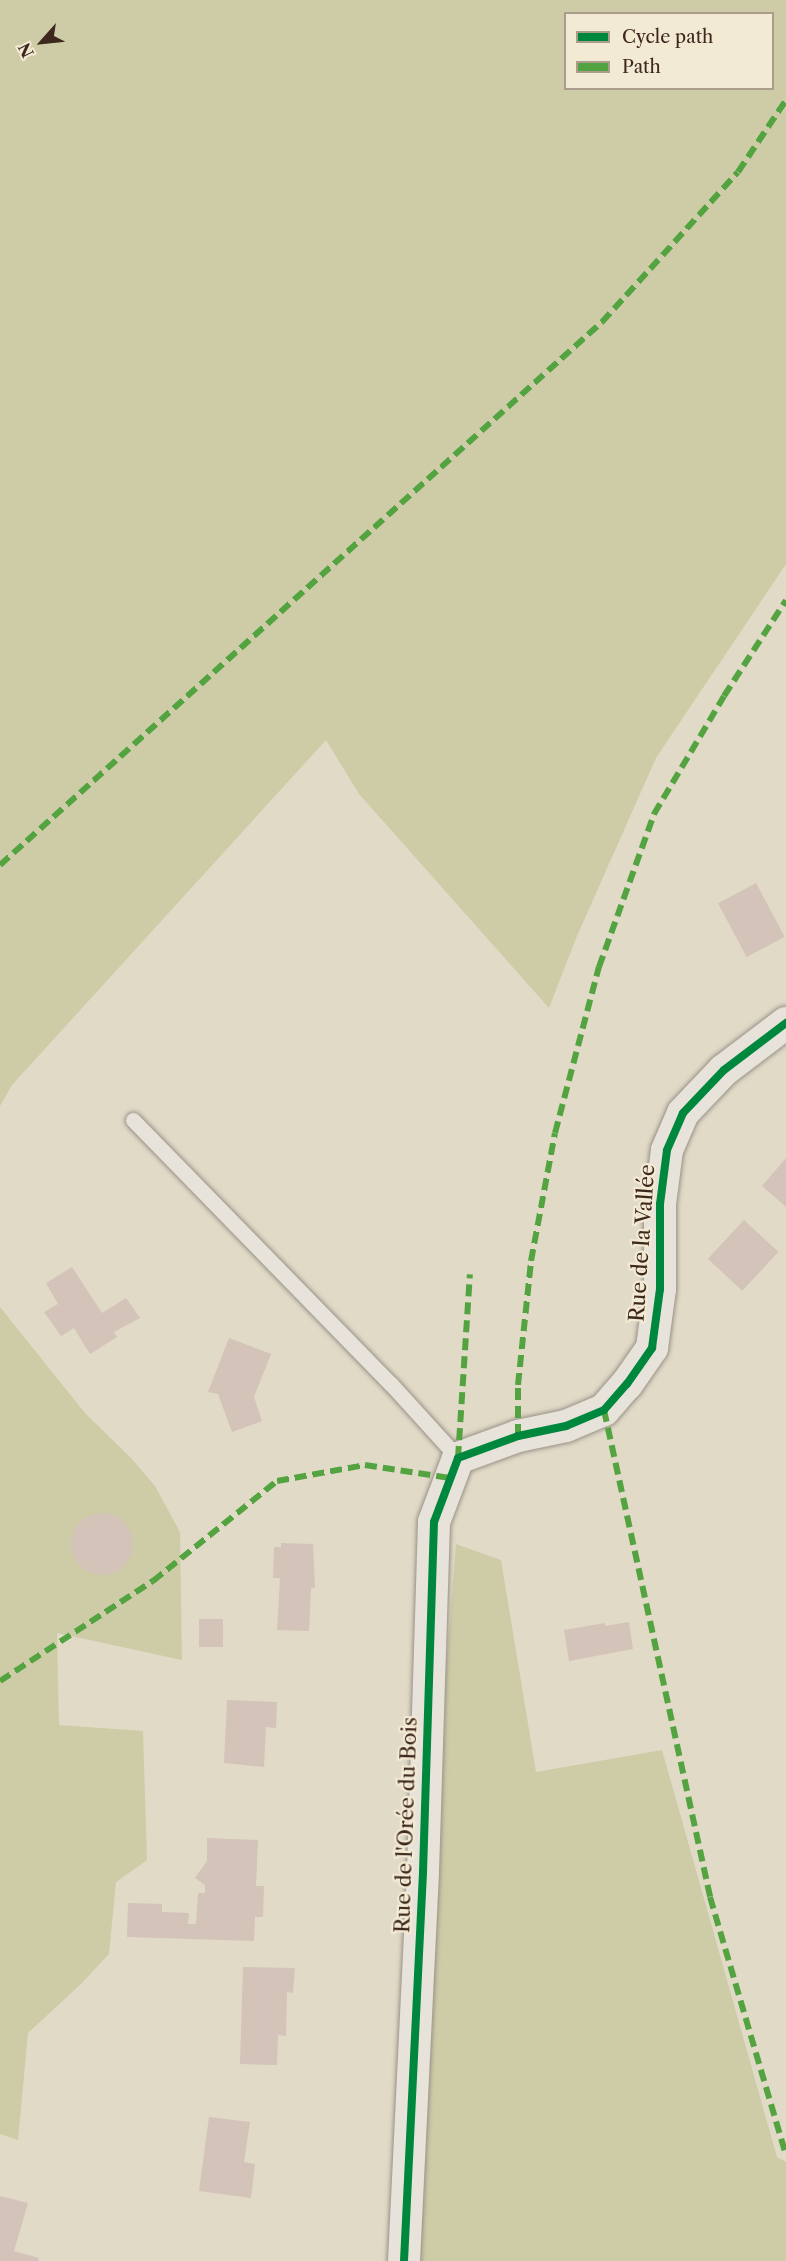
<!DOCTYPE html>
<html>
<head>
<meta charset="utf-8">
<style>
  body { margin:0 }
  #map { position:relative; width:786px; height:2261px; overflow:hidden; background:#e1dac7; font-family:"Libre Caslon Text",serif }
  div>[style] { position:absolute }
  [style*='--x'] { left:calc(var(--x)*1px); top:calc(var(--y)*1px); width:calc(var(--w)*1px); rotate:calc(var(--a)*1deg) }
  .green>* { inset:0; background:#cdcca7 }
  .building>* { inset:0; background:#d3c3b8; transform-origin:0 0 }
  .round { border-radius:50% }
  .roads { filter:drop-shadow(0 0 2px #999287) drop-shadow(0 0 2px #999287) }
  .lane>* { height:15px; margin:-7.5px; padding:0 7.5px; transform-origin:7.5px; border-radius:7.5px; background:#e8e3da }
  .street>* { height:32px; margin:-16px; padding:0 16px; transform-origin:16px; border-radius:16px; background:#e8e3da }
  .quiet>* { height:6px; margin-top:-3px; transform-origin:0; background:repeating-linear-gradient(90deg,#54a341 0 12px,transparent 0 18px) }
  .cycleway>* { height:8px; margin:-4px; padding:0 4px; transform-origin:4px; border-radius:4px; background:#00873e }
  span { translate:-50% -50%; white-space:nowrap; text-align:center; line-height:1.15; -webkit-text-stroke:4.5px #f3ead3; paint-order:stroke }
  .street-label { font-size:21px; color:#3e281e }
  .legend { position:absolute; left:564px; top:12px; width:210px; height:78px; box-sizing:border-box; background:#f3ead3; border:2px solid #ab9c8b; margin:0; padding:8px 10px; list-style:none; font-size:18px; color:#3e281e }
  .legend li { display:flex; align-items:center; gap:12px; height:30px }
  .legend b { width:30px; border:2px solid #ab9c8b }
  .north { position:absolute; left:12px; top:12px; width:60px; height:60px; -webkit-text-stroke:4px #f3ead3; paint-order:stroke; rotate:243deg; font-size:16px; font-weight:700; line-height:24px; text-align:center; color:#3e281e }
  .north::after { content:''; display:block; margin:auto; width:21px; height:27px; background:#3e281e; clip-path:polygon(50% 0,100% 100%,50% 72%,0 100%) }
</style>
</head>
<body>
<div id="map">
  <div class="green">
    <div style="clip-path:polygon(evenodd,0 0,786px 0,786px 564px,656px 758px,577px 936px,549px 1008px,359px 794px,326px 740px,12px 1085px,0 1106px,0 0,566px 14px,772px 14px,772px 88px,566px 88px,566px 14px)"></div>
    <div style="clip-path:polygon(0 1307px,85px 1413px,132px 1459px,155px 1486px,180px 1532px,182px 1660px,57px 1633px,59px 1725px,143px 1731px,147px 1860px,116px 1882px,109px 1954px,81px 1984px,28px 2033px,18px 2140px,0 2134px)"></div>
    <div style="clip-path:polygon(456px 1544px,501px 1560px,536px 1772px,662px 1750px,777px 2157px,786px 2162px,786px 2261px,416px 2261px,440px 1745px)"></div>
  </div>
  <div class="building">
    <div style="left:756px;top:883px;width:61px;height:43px;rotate:62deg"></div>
    <div style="clip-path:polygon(786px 1158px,786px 1207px,762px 1186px)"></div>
    <div style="left:744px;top:1220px;width:47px;height:53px;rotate:43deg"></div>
    <div style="clip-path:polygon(72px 1267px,102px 1313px,126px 1298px,140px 1318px,114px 1332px,117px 1337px,90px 1354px,74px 1328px,61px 1336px,44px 1312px,58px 1304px,46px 1283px)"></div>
    <div style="clip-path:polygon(229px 1338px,271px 1354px,254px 1397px,262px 1421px,232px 1432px,218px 1394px,208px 1392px)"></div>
    <div class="round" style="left:71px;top:1513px;width:62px;height:62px"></div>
    <div style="clip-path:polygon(281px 1543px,313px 1544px,315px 1588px,311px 1588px,309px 1631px,277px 1630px,280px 1578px,273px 1578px,274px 1547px,281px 1547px)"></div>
    <div style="left:199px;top:1619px;width:24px;height:28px"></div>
    <div style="clip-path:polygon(629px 1622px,633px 1649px,569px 1661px,564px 1630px,605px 1623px,605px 1626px)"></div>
    <div style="clip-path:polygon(227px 1700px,277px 1702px,276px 1728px,266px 1727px,264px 1767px,224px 1763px)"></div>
    <div style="clip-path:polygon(207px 1838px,258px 1840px,256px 1886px,264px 1886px,263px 1917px,255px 1917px,254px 1941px,127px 1937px,128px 1903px,162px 1904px,162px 1912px,189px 1913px,188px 1924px,196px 1924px,198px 1893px,205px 1893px,205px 1885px,195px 1878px,207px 1861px)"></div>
    <div style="clip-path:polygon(243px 1967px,295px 1968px,293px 1993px,287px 1992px,286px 2036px,278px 2035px,277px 2065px,240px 2064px)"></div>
    <div style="clip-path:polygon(209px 2117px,250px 2122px,244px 2162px,255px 2164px,251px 2198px,199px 2191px)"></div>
    <div style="clip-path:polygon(0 2196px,28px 2203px,14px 2251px,39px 2258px,38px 2261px,0 2261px)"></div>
  </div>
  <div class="roads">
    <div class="lane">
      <div style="--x:133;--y:1120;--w:369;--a:45.7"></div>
      <div style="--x:391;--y:1384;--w:100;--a:47.8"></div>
    </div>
    <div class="street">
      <div style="--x:404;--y:2261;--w:389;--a:-87.2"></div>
      <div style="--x:423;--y:1872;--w:350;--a:-88.2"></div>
      <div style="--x:434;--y:1522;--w:68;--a:-69.4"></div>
      <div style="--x:458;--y:1458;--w:64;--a:-20.1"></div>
      <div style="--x:518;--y:1436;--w:49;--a:-11.8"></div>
      <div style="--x:566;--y:1426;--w:41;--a:-22.8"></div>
      <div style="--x:604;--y:1410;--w:35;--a:-49"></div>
      <div style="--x:627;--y:1384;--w:44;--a:-55.2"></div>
      <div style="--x:652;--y:1348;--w:60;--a:-82.3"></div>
      <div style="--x:660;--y:1289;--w:85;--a:-90"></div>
      <div style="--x:660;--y:1204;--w:54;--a:-82.6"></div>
      <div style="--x:667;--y:1150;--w:40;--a:-66.6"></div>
      <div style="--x:683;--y:1113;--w:59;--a:-46.4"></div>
      <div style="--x:724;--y:1070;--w:78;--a:-37.2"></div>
    </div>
  </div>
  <div class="quiet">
    <div style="--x:0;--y:865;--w:811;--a:-42.05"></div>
    <div style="--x:602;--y:322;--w:202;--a:-47.8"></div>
    <div style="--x:738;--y:172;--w:87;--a:-56.3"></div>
    <div style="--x:604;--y:1410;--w:498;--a:77.7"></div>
    <div style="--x:710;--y:1897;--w:270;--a:73.6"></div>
    <div style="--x:518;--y:1436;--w:51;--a:-90"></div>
    <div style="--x:518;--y:1385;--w:125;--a:-84"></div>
    <div style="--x:531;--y:1261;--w:130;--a:-79.4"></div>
    <div style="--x:555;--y:1133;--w:172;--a:-75.2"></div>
    <div style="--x:599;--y:967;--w:163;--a:-70.2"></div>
    <div style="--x:654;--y:814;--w:137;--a:-59.3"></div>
    <div style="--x:724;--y:696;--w:114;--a:-57.1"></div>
    <div style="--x:458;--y:1458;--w:184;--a:-86.3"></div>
    <div style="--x:0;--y:1681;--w:183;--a:-33.2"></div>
    <div style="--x:153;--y:1581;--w:159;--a:-38.9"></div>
    <div style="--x:277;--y:1481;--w:89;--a:-10.3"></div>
    <div style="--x:365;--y:1465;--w:86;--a:8.7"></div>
  </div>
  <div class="cycleway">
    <div style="--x:404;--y:2261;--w:389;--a:-87.2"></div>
    <div style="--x:423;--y:1872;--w:350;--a:-88.2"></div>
    <div style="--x:434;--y:1522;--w:68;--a:-69.4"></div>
    <div style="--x:458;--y:1458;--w:64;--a:-20.1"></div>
    <div style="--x:518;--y:1436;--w:49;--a:-11.8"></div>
    <div style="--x:566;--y:1426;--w:41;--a:-22.8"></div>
    <div style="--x:604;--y:1410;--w:35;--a:-49"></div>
    <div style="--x:627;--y:1384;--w:44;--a:-55.2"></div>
    <div style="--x:652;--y:1348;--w:60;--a:-82.3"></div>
    <div style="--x:660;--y:1289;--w:85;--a:-90"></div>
    <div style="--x:660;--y:1204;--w:54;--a:-82.6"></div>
    <div style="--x:667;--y:1150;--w:40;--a:-66.6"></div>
    <div style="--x:683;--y:1113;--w:59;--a:-46.4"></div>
    <div style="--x:724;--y:1070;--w:78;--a:-37.2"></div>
  </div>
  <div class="street-label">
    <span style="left:642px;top:1243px;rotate:-86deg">Rue de la Vallée</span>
    <span style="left:406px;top:1825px;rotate:-88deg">Rue de l'Orée du Bois</span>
  </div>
  <ul class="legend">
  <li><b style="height:8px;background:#00873e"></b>Cycle path</li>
  <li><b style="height:8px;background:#54a341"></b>Path</li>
  </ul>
  <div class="north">N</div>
</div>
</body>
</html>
